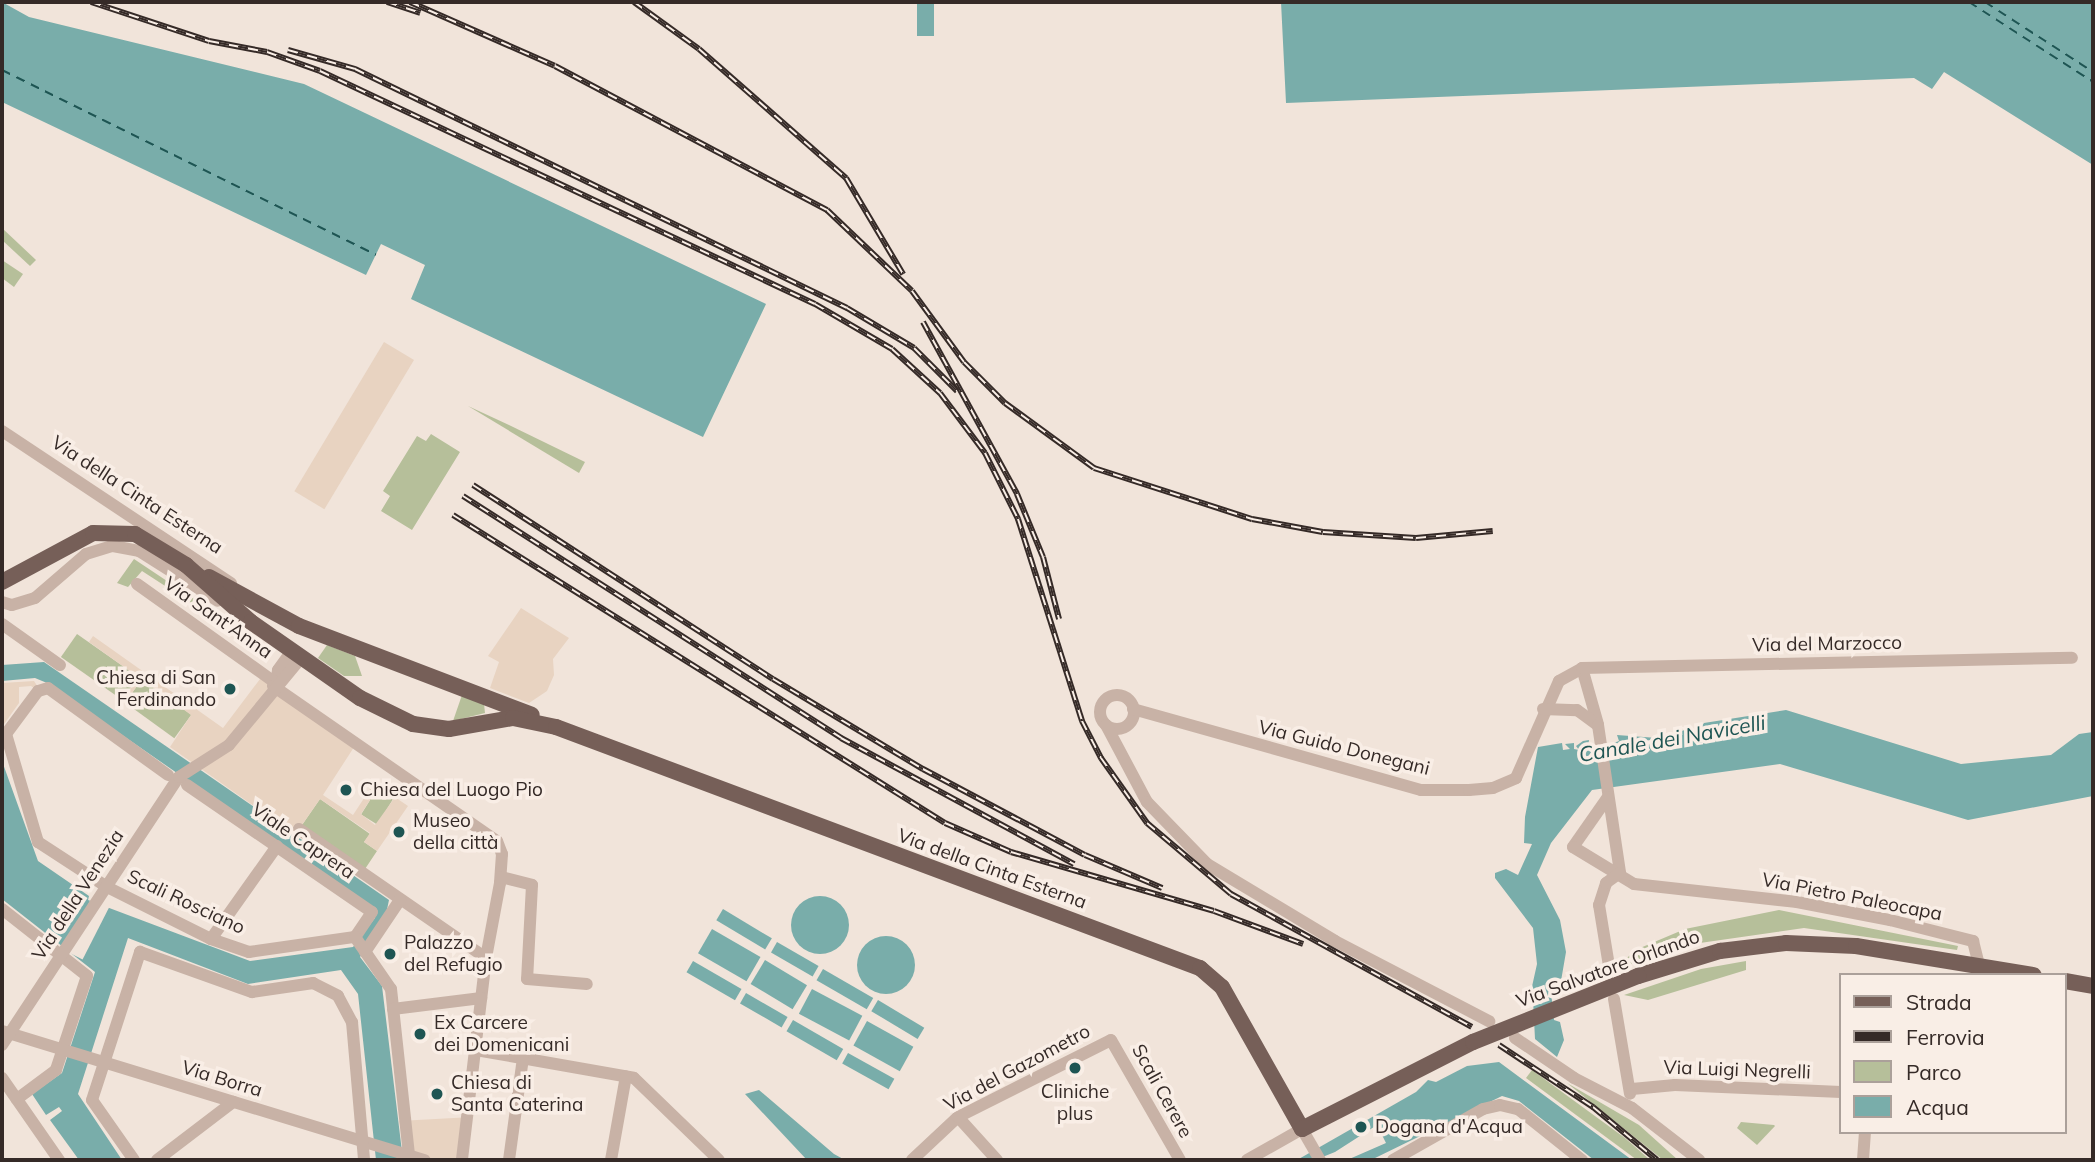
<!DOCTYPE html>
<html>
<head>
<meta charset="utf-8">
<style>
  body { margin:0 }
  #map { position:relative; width:2095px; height:1162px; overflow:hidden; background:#f1e4da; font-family:Mulish,sans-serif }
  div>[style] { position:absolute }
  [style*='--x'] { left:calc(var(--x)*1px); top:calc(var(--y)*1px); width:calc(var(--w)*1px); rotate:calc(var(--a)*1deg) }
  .green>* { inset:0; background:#b6bf9a; transform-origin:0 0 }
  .plaza>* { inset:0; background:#e8d3c1; transform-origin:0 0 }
  .water>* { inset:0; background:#79adaa; transform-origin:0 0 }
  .round { border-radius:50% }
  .pier>* { inset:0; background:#f1e4da; transform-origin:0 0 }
  .ferry>* { height:2px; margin-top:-1px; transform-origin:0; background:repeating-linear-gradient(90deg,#1e5553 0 9px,transparent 0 16px) }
  .minor>* { height:12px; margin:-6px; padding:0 6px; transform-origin:6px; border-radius:6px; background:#c8b2a6 }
  .minor>.ring { margin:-6px; padding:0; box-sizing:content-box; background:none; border:12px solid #c8b2a6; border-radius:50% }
  .major>* { height:16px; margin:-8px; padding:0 8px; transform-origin:8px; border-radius:8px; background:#765f58 }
  .rail>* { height:6px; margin-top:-3px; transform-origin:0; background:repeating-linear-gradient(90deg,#f9eee6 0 10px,#352a27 0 20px); box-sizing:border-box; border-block:2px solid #352a27 }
  .major-bridge>* { height:16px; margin:-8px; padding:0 8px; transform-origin:8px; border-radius:8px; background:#765f58 }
  .dots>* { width:19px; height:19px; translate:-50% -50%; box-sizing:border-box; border:4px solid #f9eee6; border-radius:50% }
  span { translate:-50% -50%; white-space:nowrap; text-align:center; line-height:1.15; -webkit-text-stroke:7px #f9eee6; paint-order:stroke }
  .street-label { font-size:19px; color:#352a27 }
  .poi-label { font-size:19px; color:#352a27 }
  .right { translate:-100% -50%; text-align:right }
  .left { translate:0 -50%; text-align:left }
  .water-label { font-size:21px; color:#1e5553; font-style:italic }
  .frame { position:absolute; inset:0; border:4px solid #352a27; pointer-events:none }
  .legend { position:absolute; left:1839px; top:973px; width:228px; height:161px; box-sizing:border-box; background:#f9eee6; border:2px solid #aba09a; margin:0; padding:9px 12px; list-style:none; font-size:21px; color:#352a27 }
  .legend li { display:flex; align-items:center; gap:14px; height:35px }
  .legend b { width:35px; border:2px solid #aba09a }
</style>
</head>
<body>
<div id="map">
  <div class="green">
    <div style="clip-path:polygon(2px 228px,36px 260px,30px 266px,2px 240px)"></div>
    <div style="clip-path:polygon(2px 260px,23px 274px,14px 287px,2px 278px)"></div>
    <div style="clip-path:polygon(468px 406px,509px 425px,585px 462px,579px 473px)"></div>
    <div style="clip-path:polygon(431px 434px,460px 452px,412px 530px,381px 511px,390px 496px,383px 491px,417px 436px,426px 441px)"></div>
    <div style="clip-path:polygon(134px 559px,212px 611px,210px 615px,142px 571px,128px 587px,117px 583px)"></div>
    <div style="left:77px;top:634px;width:75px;height:28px;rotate:35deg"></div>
    <div style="clip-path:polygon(327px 645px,355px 656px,362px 676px,344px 676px,318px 658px)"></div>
    <div style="left:142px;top:679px;width:61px;height:29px;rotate:36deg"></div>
    <div style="clip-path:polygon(462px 695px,484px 704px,485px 713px,453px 721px)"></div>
    <div style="left:377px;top:789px;width:19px;height:30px;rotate:32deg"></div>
    <div style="clip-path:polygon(320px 799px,370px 834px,364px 842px,377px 851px,365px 869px,302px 825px)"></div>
    <div style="clip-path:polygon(1779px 910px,1958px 946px,1957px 950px,1804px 928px,1686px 945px,1619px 968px,1633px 951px,1685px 929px)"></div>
    <div style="clip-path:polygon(1746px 961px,1746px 970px,1648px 1000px,1624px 995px,1701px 969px)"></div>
    <div style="clip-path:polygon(1532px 1070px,1625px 1138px,1650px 1160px,1637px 1160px,1526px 1078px)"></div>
    <div style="clip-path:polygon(1567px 1083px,1639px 1125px,1678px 1160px,1663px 1160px)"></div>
    <div style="clip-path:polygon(1741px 1122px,1774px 1125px,1775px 1126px,1757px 1145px,1737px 1128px)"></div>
  </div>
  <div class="plaza">
    <div style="left:384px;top:342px;width:35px;height:174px;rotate:31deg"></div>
    <div style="clip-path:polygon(521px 608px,569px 638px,553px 659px,554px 675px,547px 691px,529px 703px,490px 688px,499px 662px,488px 656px)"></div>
    <div style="clip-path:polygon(evenodd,93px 636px,223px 728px,263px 675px,358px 741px,323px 795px,353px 815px,374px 783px,408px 806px,377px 851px,364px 842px,370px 833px,320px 799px,295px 835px,170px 747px,191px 715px,142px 679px,125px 703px,122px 700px,138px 677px,89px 642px,93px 636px,377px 789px,393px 800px,375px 825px,361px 814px,377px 789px)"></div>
    <div style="clip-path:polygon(34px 681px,43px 695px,31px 686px,19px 687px,19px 703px,2px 727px,2px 683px)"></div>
    <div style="clip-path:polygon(472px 1117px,467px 1160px,410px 1160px,399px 1121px)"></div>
  </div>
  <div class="water">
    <div style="clip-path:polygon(2px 2px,29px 17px,304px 84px,766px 304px,703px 437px,411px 299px,425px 265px,381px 244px,366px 275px,2px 102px)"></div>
    <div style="left:917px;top:2px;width:17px;height:34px"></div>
    <div style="clip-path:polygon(1281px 2px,2093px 2px,2093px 165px,1944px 72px,1932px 89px,1914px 78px,1286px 103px)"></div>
    <div style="clip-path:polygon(44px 662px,389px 900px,385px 919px,360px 957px,382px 986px,403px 1160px,376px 1160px,358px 994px,341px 970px,248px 984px,128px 938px,78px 1094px,122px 1160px,79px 1160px,50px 1120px,62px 1111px,59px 1107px,46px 1115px,32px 1094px,62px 1073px,95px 972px,2px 899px,2px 761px,38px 861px,89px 896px,88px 900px,250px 961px,353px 947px,375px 918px,369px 906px,47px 683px,35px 678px,2px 681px,2px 665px)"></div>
    <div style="clip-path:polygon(1786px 710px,1961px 764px,2051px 755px,2079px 734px,2093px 732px,2093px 796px,1968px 820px,1780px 764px,1592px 790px,1551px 843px,1537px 875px,1560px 920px,1566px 952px,1561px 981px,1551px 992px,1554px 1020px,1560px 1022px,1564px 1040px,1557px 1057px,1535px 1039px,1533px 1000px,1529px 1000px,1537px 964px,1533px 928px,1495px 878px,1495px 873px,1506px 869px,1518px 875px,1532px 844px,1524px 843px,1525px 817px,1538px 747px,1562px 743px,1563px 750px,1570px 749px,1565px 744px,1574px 743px,1574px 749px,1579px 750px,1576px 746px,1583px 741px,1589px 740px,1588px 747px,1611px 744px,1619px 741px,1617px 735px,1657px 738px,1692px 728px,1697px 733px,1704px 723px)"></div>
    <div class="round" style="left:791px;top:896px;width:58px;height:58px"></div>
    <div style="left:723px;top:909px;width:57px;height:13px;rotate:31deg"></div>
    <div style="left:712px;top:929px;width:56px;height:28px;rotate:30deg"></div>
    <div class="round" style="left:857px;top:936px;width:58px;height:58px"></div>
    <div style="left:777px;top:942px;width:48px;height:12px;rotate:30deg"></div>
    <div style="left:765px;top:960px;width:49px;height:28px;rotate:31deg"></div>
    <div style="left:693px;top:961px;width:56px;height:13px;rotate:30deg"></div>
    <div style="left:823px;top:969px;width:58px;height:13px;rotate:30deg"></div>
    <div style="left:812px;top:989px;width:57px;height:28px;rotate:28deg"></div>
    <div style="left:746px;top:993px;width:48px;height:12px;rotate:30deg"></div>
    <div style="left:878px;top:1000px;width:54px;height:13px;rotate:31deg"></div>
    <div style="left:793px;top:1020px;width:58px;height:13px;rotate:30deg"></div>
    <div style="left:867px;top:1021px;width:53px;height:28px;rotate:29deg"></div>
    <div style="left:848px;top:1053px;width:53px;height:12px;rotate:29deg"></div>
    <div style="clip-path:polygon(1499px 1062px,1632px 1160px,1594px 1160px,1519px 1101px,1502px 1096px,1371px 1160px,1347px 1160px,1386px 1143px,1377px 1125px,1335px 1152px,1315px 1160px,1297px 1160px,1416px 1092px,1428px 1080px,1436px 1082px,1467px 1066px)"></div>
    <div style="clip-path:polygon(759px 1090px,834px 1154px,845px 1160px,807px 1160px,745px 1094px)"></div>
  </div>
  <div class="pier">
    <div style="left:92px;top:897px;width:20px;height:60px;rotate:27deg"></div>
  </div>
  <div class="ferry">
    <div style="--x:1969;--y:2;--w:148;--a:32.8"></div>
    <div style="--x:1985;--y:2;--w:129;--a:32.9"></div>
    <div style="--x:2;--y:70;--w:417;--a:26.3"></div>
  </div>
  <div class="minor">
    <div style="--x:2;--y:431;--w:275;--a:33.6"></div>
    <div style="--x:137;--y:584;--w:171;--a:35.5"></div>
    <div style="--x:2;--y:602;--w:10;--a:17"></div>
    <div style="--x:12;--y:605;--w:24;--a:-17"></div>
    <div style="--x:35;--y:598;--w:67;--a:-40.8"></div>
    <div style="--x:86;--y:554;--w:28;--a:-17"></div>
    <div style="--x:113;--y:546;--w:26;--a:11"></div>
    <div style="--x:139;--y:551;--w:93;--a:32.3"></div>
    <div style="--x:2;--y:624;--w:71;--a:35.3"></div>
    <div style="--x:1582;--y:668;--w:58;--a:74.1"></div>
    <div style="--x:276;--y:683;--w:13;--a:-81"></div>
    <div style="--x:278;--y:670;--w:24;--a:-54"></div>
    <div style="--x:273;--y:686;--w:272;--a:34.7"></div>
    <div style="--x:497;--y:841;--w:14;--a:69"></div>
    <div style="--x:502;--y:854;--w:29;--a:94"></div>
    <div style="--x:500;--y:883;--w:76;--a:100.6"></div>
    <div style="--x:486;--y:958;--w:203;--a:96.8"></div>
    <div class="ring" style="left:1100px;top:695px;width:22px;height:22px"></div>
    <div style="--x:1133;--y:709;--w:299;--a:15.7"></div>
    <div style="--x:1421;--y:790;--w:48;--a:0"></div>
    <div style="--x:1469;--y:790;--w:24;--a:-5"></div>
    <div style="--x:1493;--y:788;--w:25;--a:-23"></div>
    <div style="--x:1516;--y:778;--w:106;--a:-66.1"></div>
    <div style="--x:1559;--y:681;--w:26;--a:-29"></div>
    <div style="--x:1582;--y:668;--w:490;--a:-1.2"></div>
    <div style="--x:1543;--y:709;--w:34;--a:2"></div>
    <div style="--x:1577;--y:710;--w:26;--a:36"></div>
    <div style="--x:1598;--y:725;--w:150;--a:81.5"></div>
    <div style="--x:1106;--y:725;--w:87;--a:62"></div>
    <div style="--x:1147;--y:802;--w:86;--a:45.9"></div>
    <div style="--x:1207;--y:864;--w:149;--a:31"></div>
    <div style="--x:1335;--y:941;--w:174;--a:27.5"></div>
    <div style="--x:168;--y:775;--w:148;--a:-144.1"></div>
    <div style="--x:48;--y:688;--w:10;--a:163"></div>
    <div style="--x:38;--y:691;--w:54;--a:126.7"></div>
    <div style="--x:6;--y:734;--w:113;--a:73.5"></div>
    <div style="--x:38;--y:842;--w:82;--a:33.1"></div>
    <div style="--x:107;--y:887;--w:116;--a:26.6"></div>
    <div style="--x:211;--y:939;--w:40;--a:18.9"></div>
    <div style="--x:249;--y:952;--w:107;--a:-8.1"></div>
    <div style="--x:187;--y:785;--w:224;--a:34.5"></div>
    <div style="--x:372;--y:912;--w:30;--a:124"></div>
    <div style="--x:1608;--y:797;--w:61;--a:125"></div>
    <div style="--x:1573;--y:847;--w:71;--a:31.2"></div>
    <div style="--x:1634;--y:884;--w:164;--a:6.3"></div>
    <div style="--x:1797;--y:902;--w:95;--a:11"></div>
    <div style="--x:1890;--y:920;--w:86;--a:14.2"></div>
    <div style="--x:1973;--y:941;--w:25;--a:76"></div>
    <div style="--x:299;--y:829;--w:227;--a:34.6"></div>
    <div style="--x:501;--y:877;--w:32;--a:14"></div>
    <div style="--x:532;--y:885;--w:94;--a:93"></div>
    <div style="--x:527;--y:979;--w:60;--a:4.8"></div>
    <div style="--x:2;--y:909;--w:108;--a:38.2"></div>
    <div style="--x:87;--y:976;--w:99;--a:108.3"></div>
    <div style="--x:56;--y:1070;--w:49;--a:143.4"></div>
    <div style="--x:355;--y:937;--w:63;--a:55.3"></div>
    <div style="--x:391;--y:989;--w:167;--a:83.8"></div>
    <div style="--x:211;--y:939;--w:114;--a:-54.6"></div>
    <div style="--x:365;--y:952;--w:63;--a:-56.1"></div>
    <div style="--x:1610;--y:972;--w:68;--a:-99.3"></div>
    <div style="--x:1599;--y:905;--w:23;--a:-72"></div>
    <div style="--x:1606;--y:883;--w:17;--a:-36"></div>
    <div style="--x:1614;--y:999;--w:96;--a:80.4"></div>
    <div style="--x:393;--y:1009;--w:89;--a:-7.1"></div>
    <div style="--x:2;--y:1031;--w:442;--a:17"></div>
    <div style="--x:1515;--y:1038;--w:71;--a:34.1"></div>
    <div style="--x:1574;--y:1078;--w:65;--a:27.3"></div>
    <div style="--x:1632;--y:1108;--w:85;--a:37.8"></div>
    <div style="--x:2;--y:1045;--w:321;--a:-56.6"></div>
    <div style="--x:179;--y:777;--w:59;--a:-32.6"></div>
    <div style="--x:229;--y:745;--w:113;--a:-50.4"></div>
    <div style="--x:476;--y:1050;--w:160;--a:10"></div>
    <div style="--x:634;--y:1078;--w:118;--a:44"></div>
    <div style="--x:2;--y:1078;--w:100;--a:55.2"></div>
    <div style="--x:1632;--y:1089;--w:43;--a:-5.3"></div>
    <div style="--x:1675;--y:1085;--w:166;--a:2.4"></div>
    <div style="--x:958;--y:1117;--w:58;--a:47.8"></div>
    <div style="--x:134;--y:1160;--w:73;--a:-125"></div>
    <div style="--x:92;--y:1100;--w:156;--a:-72"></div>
    <div style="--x:140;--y:952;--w:119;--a:19.7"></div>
    <div style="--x:252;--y:992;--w:62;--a:-8.4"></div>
    <div style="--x:313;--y:983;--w:28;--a:27"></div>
    <div style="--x:338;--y:996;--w:30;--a:62"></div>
    <div style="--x:352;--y:1022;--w:139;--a:85"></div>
    <div style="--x:157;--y:1160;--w:96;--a:-37.3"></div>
    <div style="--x:509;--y:1160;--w:103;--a:-82.2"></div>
    <div style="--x:611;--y:1160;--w:85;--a:-79.9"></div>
    <div style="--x:912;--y:1160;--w:63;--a:-43.1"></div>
    <div style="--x:958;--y:1117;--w:171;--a:-26.7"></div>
    <div style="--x:1111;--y:1040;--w:138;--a:60.1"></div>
    <div style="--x:1247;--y:1160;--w:63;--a:-29.4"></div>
    <div style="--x:1302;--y:1129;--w:36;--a:60"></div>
    <div style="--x:1393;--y:1160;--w:103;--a:-29.5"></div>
    <div style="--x:1483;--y:1109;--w:17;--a:-13"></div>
    <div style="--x:1500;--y:1105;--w:18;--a:13"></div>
    <div style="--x:1518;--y:1109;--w:82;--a:38.6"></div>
    <div style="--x:1863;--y:1160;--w:28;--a:-86"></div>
  </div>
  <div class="major">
    <div style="--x:209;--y:577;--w:102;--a:28.6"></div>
    <div style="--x:299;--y:626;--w:249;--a:20.9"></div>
    <div style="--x:2;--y:582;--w:103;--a:-28.3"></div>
    <div style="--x:93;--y:533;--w:42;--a:1.4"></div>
    <div style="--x:135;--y:534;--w:60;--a:31.3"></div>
    <div style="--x:186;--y:565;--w:86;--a:41.2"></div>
    <div style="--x:251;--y:622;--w:133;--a:34.9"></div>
    <div style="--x:360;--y:698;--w:59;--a:26.1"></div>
    <div style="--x:413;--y:724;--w:36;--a:8"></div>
    <div style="--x:449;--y:729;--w:65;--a:-9.8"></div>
    <div style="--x:513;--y:718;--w:44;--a:11.8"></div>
    <div style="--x:556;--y:727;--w:688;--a:20.52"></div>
    <div style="--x:1200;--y:968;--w:29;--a:41"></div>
    <div style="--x:1222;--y:987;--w:163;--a:60.6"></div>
    <div style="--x:1302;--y:1129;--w:192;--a:-27"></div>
    <div style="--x:1638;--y:976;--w:86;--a:-17"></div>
    <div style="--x:1720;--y:951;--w:66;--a:-6.9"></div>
    <div style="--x:1786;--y:943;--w:70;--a:2.5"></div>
    <div style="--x:1856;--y:946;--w:180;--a:9.3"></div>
    <div style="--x:2065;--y:981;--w:28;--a:10"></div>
  </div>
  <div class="rail">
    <div style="--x:91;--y:2;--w:124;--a:18.3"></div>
    <div style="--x:209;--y:41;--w:59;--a:10.7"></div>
    <div style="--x:267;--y:52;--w:56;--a:19.7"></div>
    <div style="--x:320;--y:71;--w:547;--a:25.21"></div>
    <div style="--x:815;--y:304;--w:89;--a:30.3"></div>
    <div style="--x:892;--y:349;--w:65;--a:42.5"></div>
    <div style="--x:940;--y:393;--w:75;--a:53.1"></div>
    <div style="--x:985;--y:453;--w:74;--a:63.4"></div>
    <div style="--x:1018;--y:519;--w:212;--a:72.4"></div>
    <div style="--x:1082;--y:721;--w:42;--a:62.8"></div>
    <div style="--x:1101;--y:758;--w:80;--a:54.7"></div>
    <div style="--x:1147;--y:823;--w:110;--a:40.2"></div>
    <div style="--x:1231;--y:894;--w:275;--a:28.9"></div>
    <div style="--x:387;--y:2;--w:35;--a:18"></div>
    <div style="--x:410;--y:2;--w:158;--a:23.8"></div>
    <div style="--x:555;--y:66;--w:308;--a:27.9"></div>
    <div style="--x:827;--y:210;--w:117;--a:43.6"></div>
    <div style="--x:912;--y:291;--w:88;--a:53.8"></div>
    <div style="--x:964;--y:362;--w:58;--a:45"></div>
    <div style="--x:1005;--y:403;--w:110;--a:36.1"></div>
    <div style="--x:1094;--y:468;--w:166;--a:17.9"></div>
    <div style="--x:1252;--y:519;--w:72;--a:10.4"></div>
    <div style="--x:1323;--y:532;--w:93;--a:3.7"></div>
    <div style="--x:1416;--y:538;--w:77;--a:-5.2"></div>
    <div style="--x:634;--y:2;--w:80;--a:35.9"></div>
    <div style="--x:699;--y:49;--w:196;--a:41.3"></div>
    <div style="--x:846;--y:178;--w:112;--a:59.3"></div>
    <div style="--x:288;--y:50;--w:70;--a:15.8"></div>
    <div style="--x:355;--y:69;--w:547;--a:25.91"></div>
    <div style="--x:847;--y:308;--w:78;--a:30.8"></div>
    <div style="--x:914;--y:348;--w:61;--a:45"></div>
    <div style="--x:923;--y:322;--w:196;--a:61.3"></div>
    <div style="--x:1017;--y:494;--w:68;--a:67.6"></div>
    <div style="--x:1043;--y:557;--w:64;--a:75.5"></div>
    <div style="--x:473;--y:485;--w:357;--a:32.9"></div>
    <div style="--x:773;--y:679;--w:175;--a:31"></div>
    <div style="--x:923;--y:769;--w:183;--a:28"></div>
    <div style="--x:1085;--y:855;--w:84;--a:23.2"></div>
    <div style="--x:463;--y:496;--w:449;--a:32.6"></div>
    <div style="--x:841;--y:738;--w:265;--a:28.4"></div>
    <div style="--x:453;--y:515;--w:580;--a:32.05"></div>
    <div style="--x:945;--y:823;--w:72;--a:23.7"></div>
    <div style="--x:1011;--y:852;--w:211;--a:16.2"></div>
    <div style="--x:1214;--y:911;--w:95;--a:20.3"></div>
    <div style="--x:1499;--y:1045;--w:113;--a:33.4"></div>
    <div style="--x:1593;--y:1107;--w:83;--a:39.6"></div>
  </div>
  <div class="major-bridge">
    <div style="--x:1473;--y:1042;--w:178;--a:-21.8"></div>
  </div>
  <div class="dots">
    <div style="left:230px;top:689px;background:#1e5553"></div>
    <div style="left:346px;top:790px;background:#1e5553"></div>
    <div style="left:399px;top:832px;background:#1e5553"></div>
    <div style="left:390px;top:954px;background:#1e5553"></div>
    <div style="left:420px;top:1034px;background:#1e5553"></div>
    <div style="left:1075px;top:1068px;background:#1e5553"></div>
    <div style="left:437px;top:1094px;background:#1e5553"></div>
    <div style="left:1361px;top:1127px;background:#1e5553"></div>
  </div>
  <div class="street-label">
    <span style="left:137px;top:495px;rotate:33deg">Via della Cinta Esterna</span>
    <span style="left:218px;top:618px;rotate:35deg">Via Sant'Anna</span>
    <span style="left:1827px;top:644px;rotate:-1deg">Via del Marzocco</span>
    <span style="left:1344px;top:748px;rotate:14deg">Via Guido Donegani</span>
    <span style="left:303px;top:841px;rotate:34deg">Viale Caprera</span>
    <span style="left:992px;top:869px;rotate:20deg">Via della Cinta Esterna</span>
    <span style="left:78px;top:895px;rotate:-57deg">Via della Venezia</span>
    <span style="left:1852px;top:897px;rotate:11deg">Via Pietro Paleocapa</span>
    <span style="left:186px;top:902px;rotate:25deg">Scali Rosciano</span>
    <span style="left:1608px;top:969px;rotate:-20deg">Via Salvatore Orlando</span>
    <span style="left:1017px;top:1068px;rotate:-28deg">Via del Gazometro</span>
    <span style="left:1737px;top:1070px;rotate:2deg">Via Luigi Negrelli</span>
    <span style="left:222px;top:1079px;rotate:17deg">Via Borra</span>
    <span style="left:1162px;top:1091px;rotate:61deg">Scali Cerere</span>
  </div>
  <div class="poi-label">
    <span class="right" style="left:216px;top:689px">Chiesa di San<br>Ferdinando</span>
    <span class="left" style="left:360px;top:790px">Chiesa del Luogo Pio</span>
    <span class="left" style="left:413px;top:832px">Museo<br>della città</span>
    <span class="left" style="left:404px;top:954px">Palazzo<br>del Refugio</span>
    <span class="left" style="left:434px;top:1034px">Ex Carcere<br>dei Domenicani</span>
    <span class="left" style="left:451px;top:1094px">Chiesa di<br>Santa Caterina</span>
    <span style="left:1075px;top:1103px">Cliniche<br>plus</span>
    <span class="left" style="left:1375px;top:1127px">Dogana d'Acqua</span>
  </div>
  <div class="water-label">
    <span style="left:1672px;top:738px;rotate:-10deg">Canale dei Navicelli</span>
  </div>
  <div class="frame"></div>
  <ul class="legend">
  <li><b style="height:9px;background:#765f58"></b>Strada</li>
  <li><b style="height:9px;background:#352a27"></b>Ferrovia</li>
  <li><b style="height:19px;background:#b6bf9a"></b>Parco</li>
  <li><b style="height:19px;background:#79adaa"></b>Acqua</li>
  </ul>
</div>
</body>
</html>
